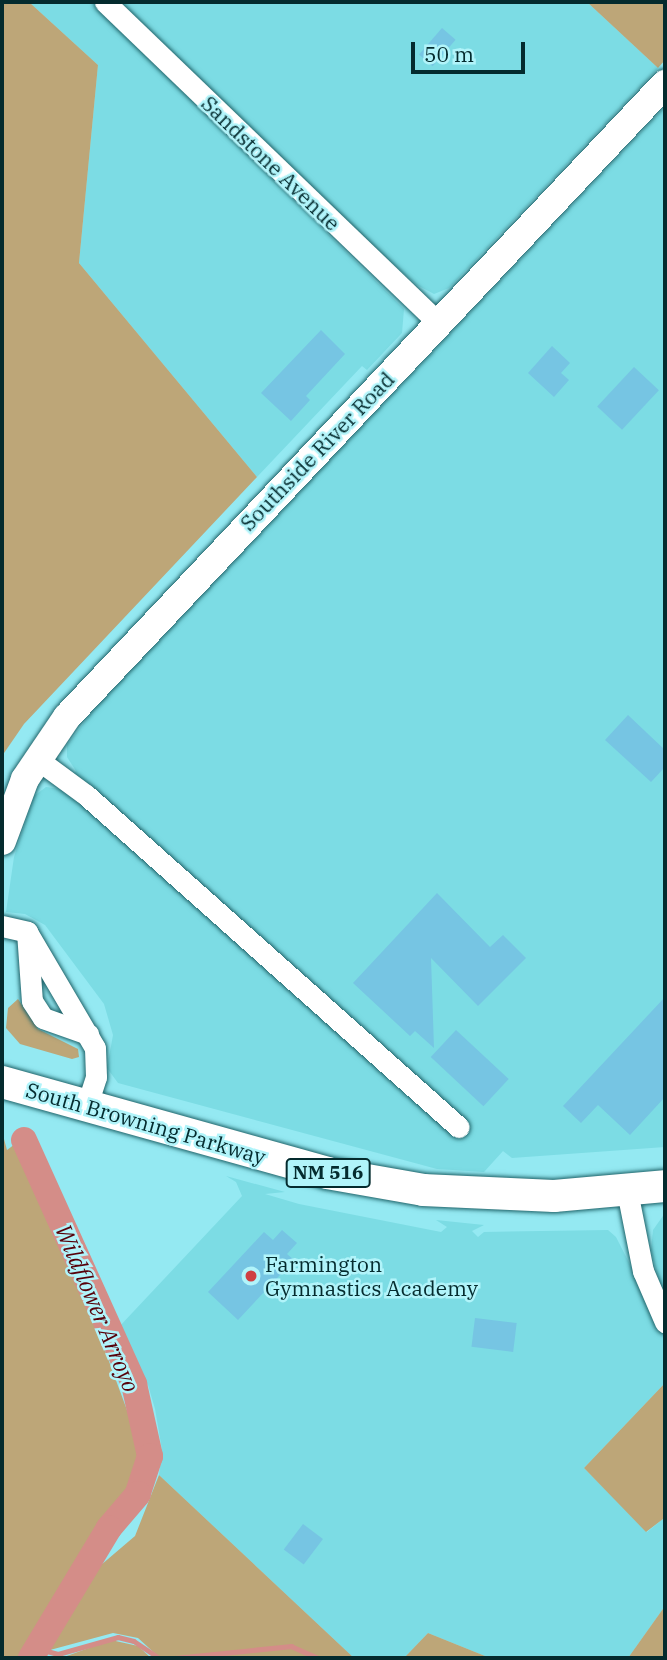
<!DOCTYPE html>
<html>
<head>
<meta charset="utf-8">
<style>
  body { margin:0 }
  #map { position:relative; width:667px; height:1660px; overflow:hidden; background:#94e9f2; font-family:"IBM Plex Serif",serif }
  div>[style] { position:absolute }
  [style*='--x'] { left:calc(var(--x)*1px); top:calc(var(--y)*1px); width:calc(var(--w)*1px); rotate:calc(var(--a)*1deg) }
  .built>* { inset:0; background:#7cdce4 }
  .green>* { inset:0; background:#bda678 }
  .stream>* { height:4.5px; margin:-2.25px; padding:0 2.25px; transform-origin:2.25px; border-radius:2.25px; background:#d48d88 }
  .river>* { height:26px; margin:-13px; padding:0 13px; transform-origin:13px; border-radius:13px; background:#d48d88 }
  .building>* { inset:0; background:#76c5e3; transform-origin:0 0 }
  .roads { filter:drop-shadow(0 0 2px #1f6369) drop-shadow(0 0 2px #1f6369) }
  .minor>* { height:21px; margin:-10.5px; padding:0 10.5px; transform-origin:10.5px; border-radius:10.5px; background:#fff }
  .major>* { height:28px; margin:-14px; padding:0 14px; transform-origin:14px; border-radius:14px; background:#fff }
  .highway>* { height:32px; margin:-16px; padding:0 16px; transform-origin:16px; border-radius:16px; background:#fff }
  .dots>* { width:19px; height:19px; translate:-50% -50%; box-sizing:border-box; border:4px solid #b1f4fa; border-radius:50% }
  span { translate:-50% -50%; white-space:nowrap; text-align:center; line-height:1.15; -webkit-text-stroke:5px #b1f4fa; paint-order:stroke }
  .shield-label span { padding:2px 5px; background:#b1f4fa; border:2px solid; border-radius:5px; -webkit-text-stroke-width:0 }
  .shield-label { font-size:19px; color:#042b2e; font-weight:700 }
  .street-label { font-size:21px; color:#042b2e }
  .poi-label { font-size:21px; color:#042b2e }
  .left { translate:0 -50%; text-align:left }
  .water-label { font-size:23px; color:#570009; font-style:italic }
  .frame { position:absolute; inset:0; border:4px solid #042b2e; pointer-events:none }
  .scale { position:absolute; left:411px; top:42px; width:114px; height:32px; box-sizing:border-box; border:4px solid #042b2e; border-top:0; padding-left:9px; font-size:21px; line-height:24px; white-space:nowrap; color:#042b2e; -webkit-text-stroke:5px #b1f4fa; paint-order:stroke }
</style>
</head>
<body>
<div id="map">
  <div class="built">
    <div style="clip-path:polygon(29px 2px,92px 2px,404px 309px,402px 333px,367px 370px,362px 366px,257px 477px,79px 263px,98px 65px)"></div>
    <div style="clip-path:polygon(121px 2px,587px 2px,658px 68px,449px 288px,434px 294px,417px 285px,375px 248px)"></div>
    <div style="clip-path:polygon(665px 107px,665px 1147px,512px 1158px,503px 1151px,484px 1172px,437px 1169px,118px 1083px,107px 1068px,113px 1035px,104px 1004px,45px 925px,25px 914px,6px 912px,14px 857px,34px 796px,46px 787px,60px 789px,76px 771px,67px 757px,67px 745px,93px 711px)"></div>
    <div style="clip-path:polygon(226px 1176px,285px 1192px,265px 1194px,299px 1204px,441px 1232px,447px 1227px,436px 1220px,484px 1225px,472px 1231px,478px 1237px,484px 1232px,608px 1230px,616px 1237px,665px 1334px,665px 1383px,584px 1468px,647px 1532px,663px 1519px,665px 1522px,665px 1606px,628px 1658px,490px 1658px,428px 1633px,404px 1658px,354px 1658px,159px 1475px,162px 1450px,155px 1409px,148px 1385px,118px 1328px,242px 1196px,236px 1182px)"></div>
    <div style="clip-path:polygon(665px 1213px,665px 1304px,651px 1250px,653px 1230px)"></div>
  </div>
  <div class="green">
    <div style="clip-path:polygon(2px 2px,29px 2px,98px 65px,79px 263px,257px 477px,24px 724px,2px 756px)"></div>
    <div style="clip-path:polygon(587px 2px,665px 2px,665px 60px,658px 68px)"></div>
    <div style="clip-path:polygon(18px 999px,38px 1029px,78px 1049px,79px 1057px,72px 1059px,20px 1044px,6px 1028px,8px 1008px)"></div>
    <div style="clip-path:polygon(4px 1139px,7px 1150px,15px 1144px,93px 1318px,131px 1421px,140px 1457px,135px 1481px,97px 1529px,23px 1658px,2px 1658px)"></div>
    <div style="clip-path:polygon(665px 1383px,665px 1522px,663px 1519px,646px 1532px,584px 1468px)"></div>
    <div style="clip-path:polygon(159px 1475px,354px 1658px,160px 1658px,138px 1638px,113px 1633px,50px 1650px,47px 1644px,101px 1565px,135px 1536px)"></div>
    <div style="clip-path:polygon(665px 1606px,665px 1658px,628px 1658px)"></div>
    <div style="clip-path:polygon(428px 1633px,490px 1658px,404px 1658px)"></div>
    <div style="clip-path:polygon(111px 1640px,138px 1646px,151px 1658px,38px 1658px,64px 1657px)"></div>
  </div>
  <div class="stream">
    <div style="--x:43;--y:1644;--w:8;--a:60"></div>
    <div style="--x:47;--y:1651;--w:11;--a:15"></div>
    <div style="--x:58;--y:1654;--w:62;--a:-15.8"></div>
    <div style="--x:118;--y:1637;--w:16;--a:14"></div>
    <div style="--x:134;--y:1641;--w:30;--a:34"></div>
    <div style="--x:175;--y:1658;--w:117;--a:-5.9"></div>
    <div style="--x:291;--y:1646;--w:30;--a:24"></div>
  </div>
  <div class="river">
    <div style="--x:24;--y:1140;--w:268;--a:65.7"></div>
    <div style="--x:134;--y:1384;--w:74;--a:77.5"></div>
    <div style="--x:150;--y:1456;--w:40;--a:108"></div>
    <div style="--x:138;--y:1494;--w:45;--a:130.5"></div>
    <div style="--x:109;--y:1528;--w:152;--a:121"></div>
  </div>
  <div class="building">
    <div style="left:442px;top:28px;width:18px;height:35px;rotate:41deg"></div>
    <div style="clip-path:polygon(321px 330px,345px 354px,306px 396px,310px 400px,291px 421px,261px 393px)"></div>
    <div style="clip-path:polygon(552px 346px,570px 363px,561px 373px,569px 380px,554px 397px,528px 373px)"></div>
    <div style="left:634px;top:367px;width:34px;height:54px;rotate:43deg"></div>
    <div style="clip-path:polygon(628px 715px,665px 750px,665px 767px,651px 782px,605px 740px)"></div>
    <div style="clip-path:polygon(437px 893px,490px 947px,503px 935px,526px 958px,478px 1006px,431px 958px,434px 1048px,415px 1031px,410px 1036px,353px 983px)"></div>
    <div style="clip-path:polygon(665px 997px,665px 1097px,630px 1135px,598px 1105px,581px 1123px,563px 1106px)"></div>
    <div style="left:456px;top:1030px;width:72px;height:37px;rotate:43deg"></div>
    <div style="clip-path:polygon(282px 1230px,297px 1243px,287px 1254px,294px 1260px,238px 1320px,208px 1292px,264px 1232px,273px 1240px)"></div>
    <div style="left:475px;top:1318px;width:42px;height:29px;rotate:7deg"></div>
    <div style="left:303px;top:1524px;width:25px;height:32px;rotate:37deg"></div>
  </div>
  <div class="roads">
    <div class="minor">
      <div style="--x:105;--y:2;--w:463;--a:43.9"></div>
      <div style="--x:37;--y:759;--w:61;--a:36.3"></div>
      <div style="--x:86;--y:795;--w:499;--a:41.7"></div>
      <div style="--x:2;--y:926;--w:26;--a:13"></div>
      <div style="--x:27;--y:932;--w:134;--a:59.6"></div>
      <div style="--x:95;--y:1048;--w:29;--a:88"></div>
      <div style="--x:96;--y:1077;--w:32;--a:108"></div>
      <div style="--x:27;--y:932;--w:69;--a:85.9"></div>
      <div style="--x:32;--y:1001;--w:20;--a:57"></div>
      <div style="--x:43;--y:1018;--w:48;--a:19.6"></div>
      <div style="--x:627;--y:1191;--w:82;--a:78.7"></div>
      <div style="--x:643;--y:1271;--w:56;--a:66.7"></div>
    </div>
    <div class="major">
      <div style="--x:2;--y:841;--w:66;--a:-69.6"></div>
      <div style="--x:25;--y:779;--w:75;--a:-55.9"></div>
      <div style="--x:67;--y:717;--w:871;--a:-46.63"></div>
    </div>
    <div class="highway">
      <div style="--x:2;--y:1082;--w:337;--a:15.6"></div>
      <div style="--x:327;--y:1173;--w:97;--a:10"></div>
      <div style="--x:423;--y:1190;--w:131;--a:2.6"></div>
      <div style="--x:554;--y:1196;--w:111;--a:-5.1"></div>
    </div>
  </div>
  <div class="dots">
    <div style="left:251px;top:1276px;background:#cf4043"></div>
  </div>
  <div class="shield-label">
    <span style="left:328px;top:1173px">NM 516</span>
  </div>
  <div class="street-label">
    <span style="left:271px;top:163px;rotate:44deg">Sandstone Avenue</span>
    <span style="left:317px;top:451px;rotate:-46deg">Southside River Road</span>
    <span style="left:146px;top:1123px;rotate:16deg">South Browning Parkway</span>
  </div>
  <div class="poi-label">
    <span class="left" style="left:265px;top:1276px">Farmington<br>Gymnastics Academy</span>
  </div>
  <div class="water-label">
    <span style="left:98px;top:1308px;rotate:67deg">Wildflower Arroyo</span>
  </div>
  <div class="frame"></div>
  <div class="scale">50 m</div>
</div>
</body>
</html>
